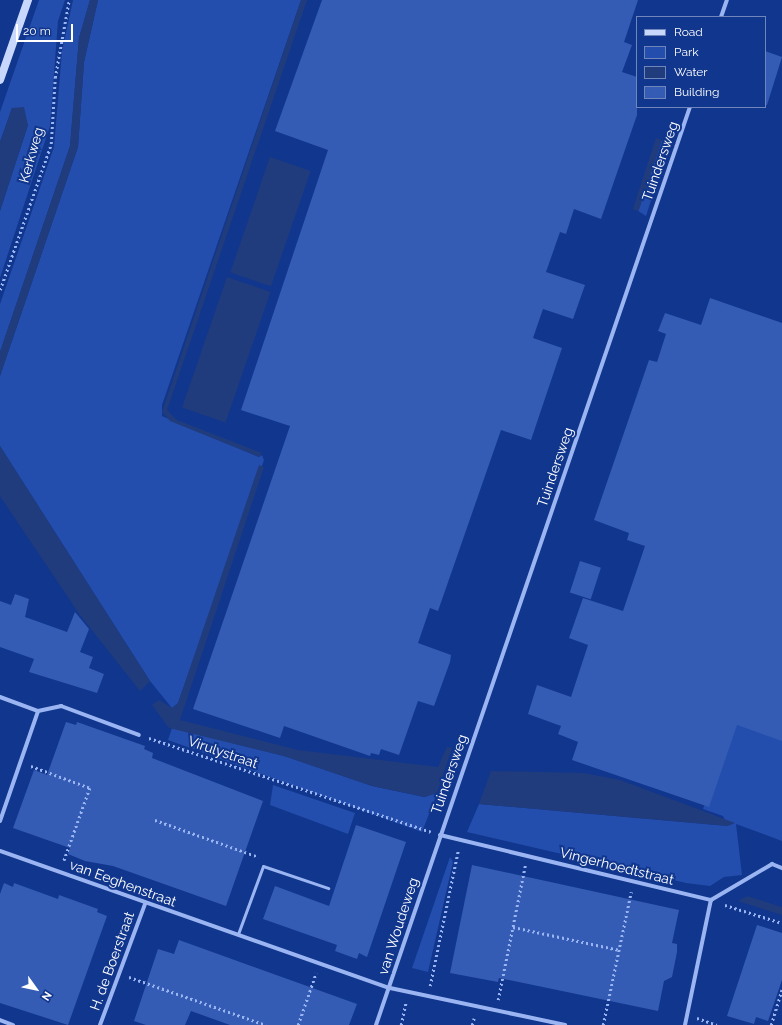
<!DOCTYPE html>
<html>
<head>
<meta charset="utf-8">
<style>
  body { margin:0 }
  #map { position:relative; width:782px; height:1025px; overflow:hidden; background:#11368d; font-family:Raleway,sans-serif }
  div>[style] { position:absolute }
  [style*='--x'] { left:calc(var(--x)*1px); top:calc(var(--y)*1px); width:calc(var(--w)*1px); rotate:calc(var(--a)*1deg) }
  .green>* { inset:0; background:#234ead }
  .water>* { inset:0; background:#203c7d; transform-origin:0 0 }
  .building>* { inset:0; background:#345cb5; transform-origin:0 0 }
  .path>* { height:2.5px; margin-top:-1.25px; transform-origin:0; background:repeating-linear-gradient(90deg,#9ab5f2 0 2px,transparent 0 5px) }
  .lane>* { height:3px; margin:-1.5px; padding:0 1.5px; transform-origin:1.5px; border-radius:1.5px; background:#9ab5f2 }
  .street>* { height:4px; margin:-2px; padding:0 2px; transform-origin:2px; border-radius:2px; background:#9ab5f2 }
  .secondary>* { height:8px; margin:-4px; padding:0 4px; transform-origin:4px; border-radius:4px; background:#c8d8fc }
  span { translate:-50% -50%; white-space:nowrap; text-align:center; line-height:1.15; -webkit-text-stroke:4px #11368d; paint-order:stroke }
  .street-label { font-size:14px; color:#fff }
  .legend { position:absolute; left:636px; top:16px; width:130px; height:92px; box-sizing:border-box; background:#11368d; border:1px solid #7086bb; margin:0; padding:5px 7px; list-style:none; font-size:12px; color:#fff }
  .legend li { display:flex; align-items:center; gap:8px; height:20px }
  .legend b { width:20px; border:1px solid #7086bb }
  .north { position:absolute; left:16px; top:969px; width:40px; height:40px; -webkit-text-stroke:3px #11368d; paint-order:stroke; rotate:123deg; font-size:11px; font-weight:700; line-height:16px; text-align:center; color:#fff }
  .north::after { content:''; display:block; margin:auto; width:14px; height:18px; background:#fff; clip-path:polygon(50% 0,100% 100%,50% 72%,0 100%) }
  .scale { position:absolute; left:16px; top:24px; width:57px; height:18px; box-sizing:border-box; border:2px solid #fff; border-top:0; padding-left:5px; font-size:12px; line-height:14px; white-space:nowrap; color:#fff; -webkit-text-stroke:3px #11368d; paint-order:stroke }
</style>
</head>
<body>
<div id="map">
  <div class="green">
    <div style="clip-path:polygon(39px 0,65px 0,58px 21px,50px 126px,0 278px,0 211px,28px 125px,12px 108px,0 142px,0 112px)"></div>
    <div style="clip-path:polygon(73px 0,90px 0,79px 38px,70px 146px,0 352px,0 304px,54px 147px,62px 51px)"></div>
    <div style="clip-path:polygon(98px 0,301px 0,162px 405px,162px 416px,259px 457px,262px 455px,264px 460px,178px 703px,172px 708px,150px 681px,0 446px,0 376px,78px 147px,84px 62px)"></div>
    <div style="clip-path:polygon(662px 140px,669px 145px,646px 216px,638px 211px)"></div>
    <div style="clip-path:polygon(735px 720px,782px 737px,782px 841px,736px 824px,742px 875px,724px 877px,710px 886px,686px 883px,467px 832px,479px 804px,728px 826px,723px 816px,703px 809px)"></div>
    <div style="clip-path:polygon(172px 728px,284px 756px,372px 786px,424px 797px,437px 793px,422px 832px,168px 740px)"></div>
    <div style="clip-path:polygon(273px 785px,355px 813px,348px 834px,270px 805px)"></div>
    <div style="clip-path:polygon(450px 857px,453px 862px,428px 972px,412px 968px)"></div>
  </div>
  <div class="water">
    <div style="clip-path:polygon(90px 0,98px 0,84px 62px,78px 147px,0 376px,0 352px,70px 146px,79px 38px)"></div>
    <div style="clip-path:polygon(301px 0,307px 0,167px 410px,177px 420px,262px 453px,259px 457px,170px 421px,162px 412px)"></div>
    <div style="clip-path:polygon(24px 107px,28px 125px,0 211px,0 142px,12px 108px)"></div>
    <div style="left:656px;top:138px;width:6px;height:75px;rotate:18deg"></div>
    <div style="left:270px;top:157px;width:43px;height:122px;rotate:19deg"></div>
    <div style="left:227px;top:277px;width:46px;height:138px;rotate:19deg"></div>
    <div style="clip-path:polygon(0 446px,150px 681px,140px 691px,80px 615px,0 496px)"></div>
    <div style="clip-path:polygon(259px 465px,264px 467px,180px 720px,298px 750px,438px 767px,447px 747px,452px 748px,437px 793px,425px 797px,372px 786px,284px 756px,169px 728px,152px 705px,159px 700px,172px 708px,178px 703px)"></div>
    <div style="clip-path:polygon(491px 771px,584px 773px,620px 780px,735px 823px,728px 826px,479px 804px)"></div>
    <div style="clip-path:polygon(747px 896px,782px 907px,782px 915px,738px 901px)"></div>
  </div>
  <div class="building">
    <div style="clip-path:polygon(322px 0,638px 0,624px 42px,632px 45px,622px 72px,637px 77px,637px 115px,601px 219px,574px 209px,566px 234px,560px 232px,546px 272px,585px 285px,573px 319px,543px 309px,533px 338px,562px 348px,531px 440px,501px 430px,438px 611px,430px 608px,418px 643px,451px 655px,450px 662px,434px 706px,418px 701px,399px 755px,381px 749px,379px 755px,371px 753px,370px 756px,284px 726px,280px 738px,193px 709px,290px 426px,241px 410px,328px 150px,275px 131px)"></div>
    <div style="clip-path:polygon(765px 51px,782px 57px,767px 105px,765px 105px)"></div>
    <div style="clip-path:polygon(710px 298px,782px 323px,782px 741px,737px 725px,709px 807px,572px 760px,578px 742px,558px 734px,561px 726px,528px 714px,537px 685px,571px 697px,588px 645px,569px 638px,583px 598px,623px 611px,645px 546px,627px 540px,629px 533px,594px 520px,649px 360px,657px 362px,666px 334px,658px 331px,665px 313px,701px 325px)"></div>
    <div style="left:580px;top:561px;width:22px;height:33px;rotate:18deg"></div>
    <div style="clip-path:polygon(15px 594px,29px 599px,25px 617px,67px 632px,75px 612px,89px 629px,80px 652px,93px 657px,89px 668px,104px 674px,97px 693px,29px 672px,34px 659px,0 647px,0 601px,11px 605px)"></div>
    <div style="clip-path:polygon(66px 722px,76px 725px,77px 722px,145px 746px,144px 749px,153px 753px,152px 758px,263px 801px,226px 906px,113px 866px,85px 861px,68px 854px,70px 848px,13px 828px,34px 770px,47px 775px)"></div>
    <div style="clip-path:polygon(356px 825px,406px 842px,367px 957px,359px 953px,357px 959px,335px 951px,337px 945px,263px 919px,275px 886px,329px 906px)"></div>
    <div style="clip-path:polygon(472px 865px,679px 910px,672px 943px,677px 944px,677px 952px,672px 977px,664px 981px,658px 1011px,499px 978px,498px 982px,450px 973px)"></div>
    <div style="clip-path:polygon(4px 883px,13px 887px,14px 883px,58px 899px,59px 895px,98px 909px,97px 912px,107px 916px,68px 1025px,0 1003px,0 894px)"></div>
    <div style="clip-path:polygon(757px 925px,782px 933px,782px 980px,768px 1021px,756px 1017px,754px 1024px,727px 1016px)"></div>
    <div style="clip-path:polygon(179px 940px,357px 1004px,349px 1025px,230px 1025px,191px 1011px,185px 1025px,146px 1025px,134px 1021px,158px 949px,174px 954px)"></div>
  </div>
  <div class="path">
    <div style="--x:0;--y:290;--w:155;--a:-70.7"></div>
    <div style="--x:51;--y:144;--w:66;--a:-86.5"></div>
    <div style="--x:55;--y:78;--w:79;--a:-79.8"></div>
    <div style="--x:149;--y:738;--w:297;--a:18.4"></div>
    <div style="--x:31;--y:766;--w:63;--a:20.4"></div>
    <div style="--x:90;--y:788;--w:77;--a:109.6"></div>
    <div style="--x:155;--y:820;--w:110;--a:19.6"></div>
    <div style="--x:725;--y:905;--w:60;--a:17.5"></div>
    <div style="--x:513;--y:927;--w:108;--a:12.2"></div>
    <div style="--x:129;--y:977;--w:145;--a:19.3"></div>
    <div style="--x:430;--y:986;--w:138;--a:-78.3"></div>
    <div style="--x:498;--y:1000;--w:137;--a:-78.6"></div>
    <div style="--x:697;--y:1018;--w:21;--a:19"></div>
    <div style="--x:298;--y:1025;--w:55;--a:-70.9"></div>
    <div style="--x:401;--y:1025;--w:24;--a:-78"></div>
    <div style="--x:472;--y:1025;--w:7;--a:-74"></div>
    <div style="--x:603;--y:1025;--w:136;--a:-78.1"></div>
    <div style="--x:771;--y:1025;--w:37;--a:-73"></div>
  </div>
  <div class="lane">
    <div style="--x:238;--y:934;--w:72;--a:-69.8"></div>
    <div style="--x:263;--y:866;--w:69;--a:18.7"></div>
  </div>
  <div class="street">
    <div style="--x:721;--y:17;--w:18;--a:-71"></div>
    <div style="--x:0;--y:697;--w:40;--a:20.2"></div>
    <div style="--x:38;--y:711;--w:24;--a:-12"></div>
    <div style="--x:61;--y:706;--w:83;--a:20.4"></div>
    <div style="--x:0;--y:821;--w:116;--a:-70.9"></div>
    <div style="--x:440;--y:835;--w:279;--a:13.5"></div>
    <div style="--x:711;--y:900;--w:71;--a:-30.5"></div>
    <div style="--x:772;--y:864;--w:11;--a:22"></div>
    <div style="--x:0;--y:851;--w:413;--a:19.4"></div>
    <div style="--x:390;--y:988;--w:179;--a:11.9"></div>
    <div style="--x:0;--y:1020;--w:14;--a:21"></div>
    <div style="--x:100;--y:1025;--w:129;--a:-69.6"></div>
    <div style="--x:376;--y:1025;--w:970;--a:-71.12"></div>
    <div style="--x:685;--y:1025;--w:128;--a:-78.3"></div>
  </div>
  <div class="secondary">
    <div style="--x:0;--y:80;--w:85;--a:-70.7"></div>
  </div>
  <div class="street-label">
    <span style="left:31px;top:155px;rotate:-74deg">Kerkweg</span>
    <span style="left:660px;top:161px;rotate:-71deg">Tuindersweg</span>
    <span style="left:555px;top:467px;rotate:-71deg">Tuindersweg</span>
    <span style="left:223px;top:752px;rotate:19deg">Virulystraat</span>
    <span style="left:449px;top:774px;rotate:-71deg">Tuindersweg</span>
    <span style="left:617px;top:866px;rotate:14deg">Vingerhoedtstraat</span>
    <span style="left:123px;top:883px;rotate:20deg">van Eeghenstraat</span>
    <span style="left:398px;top:926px;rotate:-72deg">van Woudeweg</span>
    <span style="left:112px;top:961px;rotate:-70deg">H. de Boerstraat</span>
  </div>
  <ul class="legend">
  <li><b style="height:5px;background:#c8d8fc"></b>Road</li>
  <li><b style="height:11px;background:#234ead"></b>Park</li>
  <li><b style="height:11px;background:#203c7d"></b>Water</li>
  <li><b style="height:11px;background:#345cb5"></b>Building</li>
  </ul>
  <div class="north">N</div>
  <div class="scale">20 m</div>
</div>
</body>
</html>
